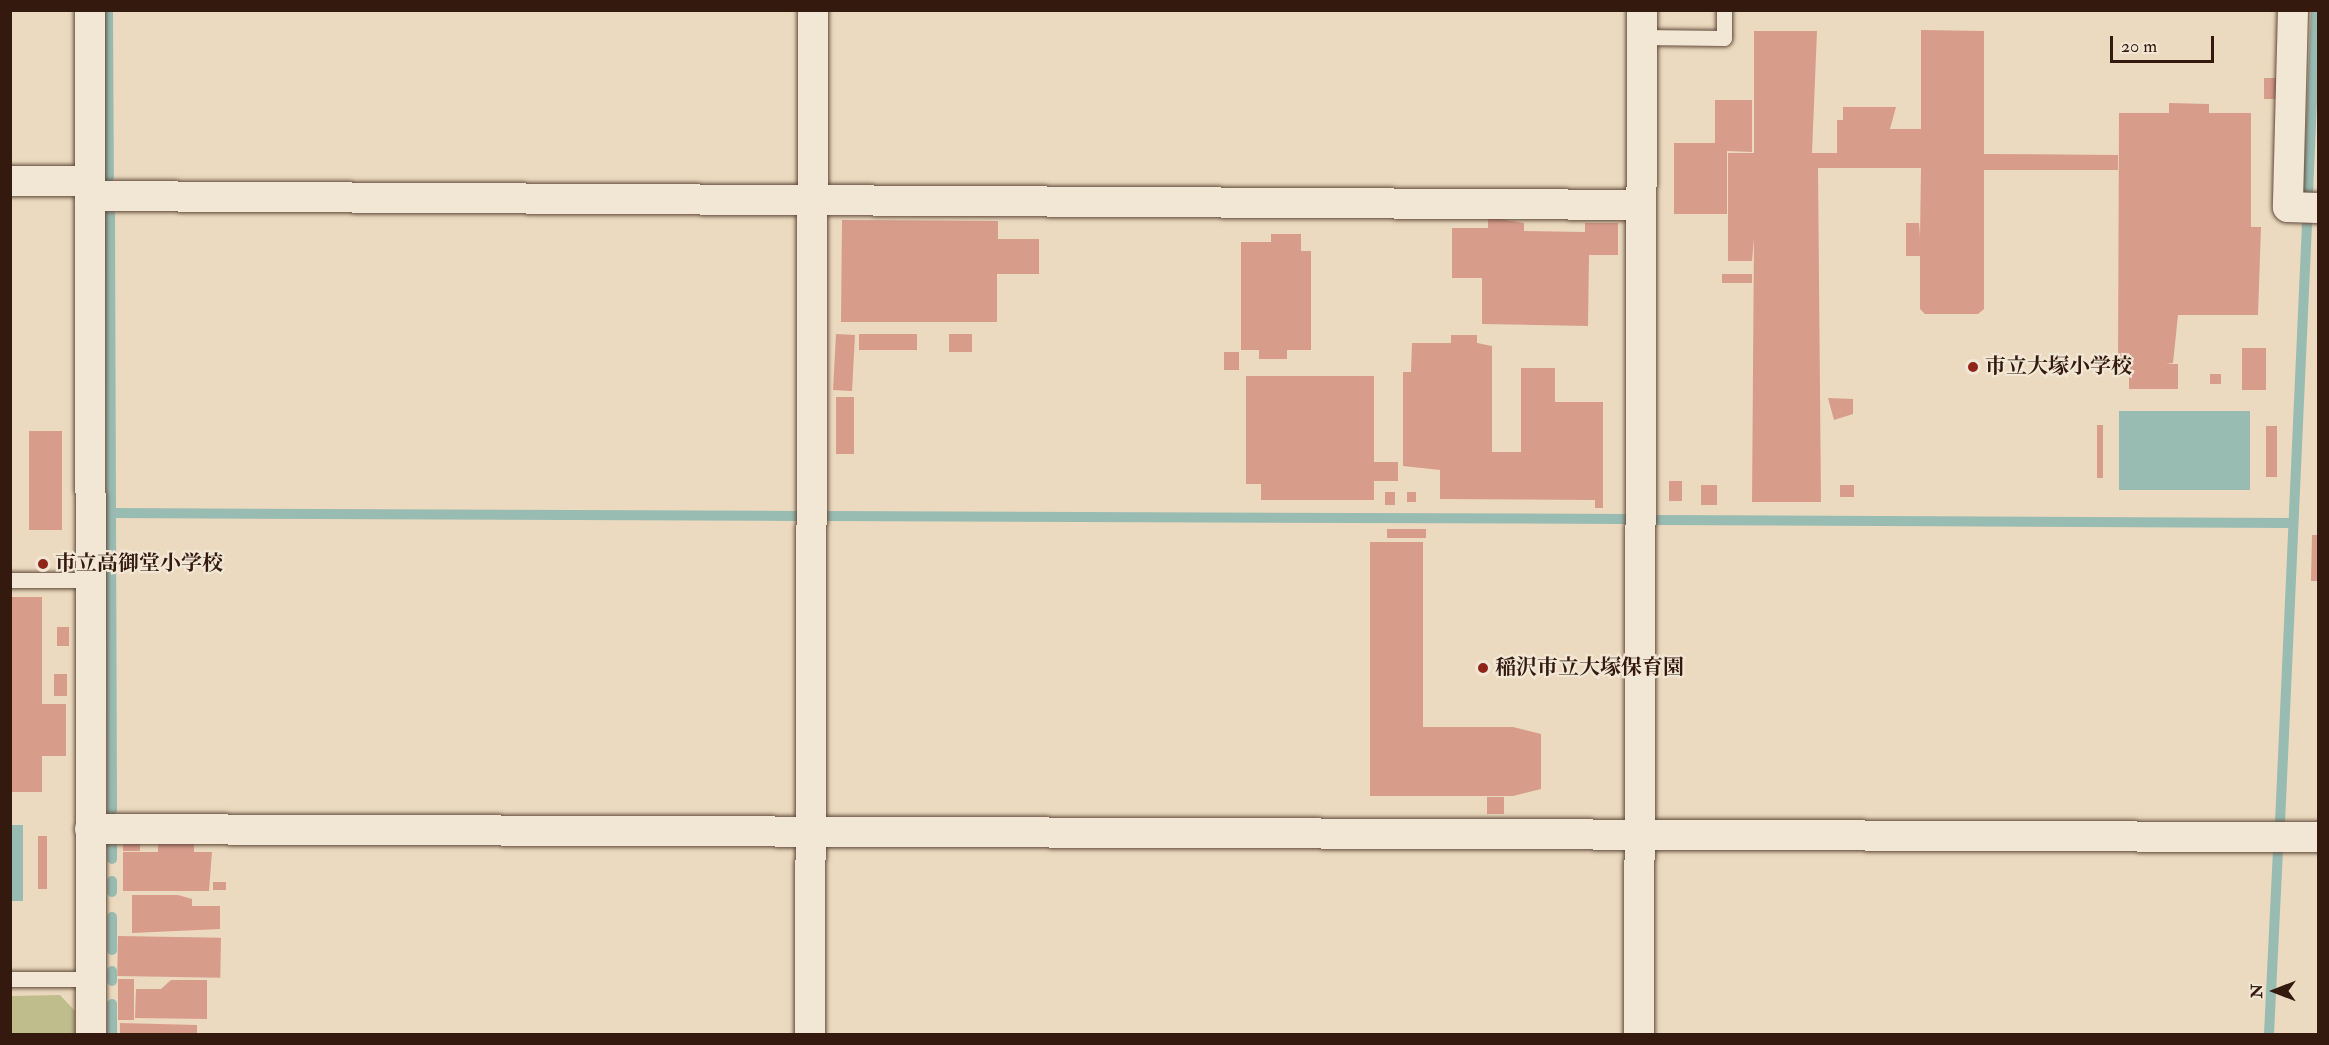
<!DOCTYPE html>
<html>
<head>
<meta charset="utf-8">
<style>
  body { margin:0 }
  #map { position:relative; width:2329px; height:1045px; overflow:hidden; background:#ebdabf; font-family:"IM FELL Double Pica","Noto Serif JP",serif }
  div>[style] { position:absolute }
  [style*='--x'] { left:calc(var(--x)*1px); top:calc(var(--y)*1px); width:calc(var(--w)*1px); rotate:calc(var(--a)*1deg) }
  .green>* { inset:0; background:#c0bd8c }
  .water>* { inset:0; background:#98bbb2; transform-origin:0 0 }
  .stream>* { height:10px; margin:-5px; padding:0 5px; transform-origin:5px; border-radius:5px; background:#98bbb2 }
  .building>* { inset:0; background:#d89c8b; transform-origin:0 0 }
  .roads { filter:drop-shadow(0 0 2px #624a3a) drop-shadow(0 0 2px #624a3a) }
  .lane>* { height:15px; margin:-7.5px; padding:0 7.5px; transform-origin:7.5px; border-radius:7.5px; background:#f2e7d5 }
  .street>* { height:30px; margin:-15px; padding:0 15px; transform-origin:15px; border-radius:15px; background:#f2e7d5 }
  .dots>* { width:16px; height:16px; translate:-50% -50%; box-sizing:border-box; border:3px solid #f2e7d5; border-radius:50% }
  span { translate:-50% -50%; white-space:nowrap; text-align:center; line-height:1.15; -webkit-text-stroke:4.5px #f2e7d5; paint-order:stroke }
  .poi-label { font-size:21px; color:#341a0e; font-weight:700 }
  .left { translate:0 -50%; text-align:left }
  .frame { position:absolute; inset:0; border:12px solid #341a0e; pointer-events:none }
  .north { position:absolute; left:2245px; top:961px; width:60px; height:60px; -webkit-text-stroke:4px #f2e7d5; paint-order:stroke; rotate:270deg; font-size:16px; font-weight:700; line-height:24px; text-align:center; color:#341a0e }
  .north::after { content:''; display:block; margin:auto; width:21px; height:27px; background:#341a0e; clip-path:polygon(50% 0,100% 100%,50% 72%,0 100%) }
  .scale { position:absolute; left:2110px; top:36px; width:104px; height:27px; box-sizing:border-box; border:3px solid #341a0e; border-top:0; padding-left:8px; font-size:18px; line-height:21px; white-space:nowrap; color:#341a0e; -webkit-text-stroke:4px #f2e7d5; paint-order:stroke }
</style>
</head>
<body>
<div id="map">
  <div class="green">
    <div style="clip-path:polygon(60px 995px,75px 1011px,75px 1034px,11px 1034px,11px 996px)"></div>
  </div>
  <div class="water">
    <div style="left:2119px;top:411px;width:131px;height:79px"></div>
    <div style="left:10px;top:825px;width:13px;height:76px"></div>
  </div>
  <div class="stream">
    <div style="--x:108;--y:10;--w:167;--a:89.7"></div>
    <div style="--x:2308;--y:193;--w:183;--a:-87.5"></div>
    <div style="--x:110;--y:214;--w:596;--a:89.81"></div>
    <div style="--x:110;--y:513;--w:686;--a:0.25"></div>
    <div style="--x:825;--y:516;--w:800;--a:0.21"></div>
    <div style="--x:1656;--y:520;--w:637;--a:0.27"></div>
    <div style="--x:2280;--y:823;--w:600;--a:-87.42"></div>
    <div style="--x:112;--y:846;--w:13;--a:90"></div>
    <div style="--x:112;--y:881;--w:11;--a:90"></div>
    <div style="--x:112;--y:917;--w:33;--a:90"></div>
    <div style="--x:112;--y:971;--w:10;--a:90"></div>
    <div style="--x:112;--y:1004;--w:30;--a:90"></div>
    <div style="--x:2269;--y:1034;--w:185;--a:-87.2"></div>
  </div>
  <div class="building">
    <div style="clip-path:polygon(1921px 30px,1984px 31px,1984px 154px,2118px 155px,2118px 170px,1984px 170px,1984px 309px,1978px 314px,1925px 314px,1920px 309px,1920px 256px,1906px 256px,1906px 223px,1919px 223px,1920px 237px,1921px 168px,1818px 168px,1821px 502px,1752px 502px,1754px 238px,1752px 261px,1728px 261px,1728px 153px,1754px 153px,1754px 31px,1817px 31px,1812px 153px,1837px 153px,1837px 120px,1843px 120px,1843px 107px,1896px 107px,1890px 129px,1921px 129px)"></div>
    <div style="left:2264px;top:78px;width:13px;height:21px"></div>
    <div style="clip-path:polygon(1715px 100px,1752px 100px,1752px 152px,1727px 151px,1727px 214px,1674px 214px,1674px 143px,1715px 143px)"></div>
    <div style="clip-path:polygon(2169px 103px,2209px 104px,2209px 113px,2251px 113px,2251px 227px,2261px 227px,2258px 315px,2178px 315px,2173px 363px,2166px 364px,2178px 364px,2178px 389px,2129px 389px,2129px 363px,2118px 363px,2119px 113px,2169px 113px)"></div>
    <div style="clip-path:polygon(1488px 217px,1524px 223px,1524px 231px,1585px 232px,1585px 223px,1618px 223px,1618px 255px,1589px 255px,1588px 326px,1482px 324px,1482px 278px,1452px 278px,1452px 228px,1488px 228px)"></div>
    <div style="clip-path:polygon(842px 220px,998px 221px,998px 239px,1039px 239px,1039px 274px,997px 274px,997px 322px,841px 322px)"></div>
    <div style="clip-path:polygon(1271px 234px,1301px 234px,1301px 251px,1311px 251px,1311px 350px,1287px 350px,1287px 359px,1259px 359px,1259px 350px,1241px 350px,1241px 242px,1271px 242px)"></div>
    <div style="left:1722px;top:274px;width:30px;height:9px"></div>
    <div style="left:836px;top:334px;width:19px;height:56px;rotate:3deg"></div>
    <div style="left:859px;top:334px;width:58px;height:16px"></div>
    <div style="left:949px;top:334px;width:23px;height:18px"></div>
    <div style="clip-path:polygon(1451px 335px,1477px 335px,1477px 343px,1492px 346px,1492px 452px,1521px 452px,1521px 368px,1555px 368px,1555px 402px,1603px 402px,1603px 508px,1595px 508px,1595px 500px,1440px 499px,1440px 470px,1403px 466px,1403px 372px,1411px 372px,1412px 343px,1451px 343px)"></div>
    <div style="left:2242px;top:348px;width:24px;height:42px"></div>
    <div style="left:1224px;top:352px;width:15px;height:18px"></div>
    <div style="left:2210px;top:374px;width:11px;height:10px"></div>
    <div style="clip-path:polygon(1246px 376px,1374px 376px,1374px 462px,1398px 462px,1398px 481px,1374px 481px,1374px 500px,1261px 500px,1261px 484px,1246px 484px)"></div>
    <div style="left:836px;top:397px;width:18px;height:57px"></div>
    <div style="clip-path:polygon(1828px 398px,1853px 399px,1853px 414px,1834px 420px)"></div>
    <div style="left:2097px;top:425px;width:6px;height:53px"></div>
    <div style="left:2266px;top:426px;width:11px;height:51px"></div>
    <div style="left:29px;top:431px;width:33px;height:99px"></div>
    <div style="left:1669px;top:481px;width:13px;height:20px"></div>
    <div style="left:1701px;top:485px;width:16px;height:20px"></div>
    <div style="left:1840px;top:485px;width:14px;height:12px"></div>
    <div style="left:1385px;top:492px;width:10px;height:13px"></div>
    <div style="left:1407px;top:492px;width:9px;height:10px"></div>
    <div style="left:1387px;top:529px;width:39px;height:9px"></div>
    <div style="clip-path:polygon(2312px 535px,2318px 535px,2318px 581px,2311px 581px)"></div>
    <div style="clip-path:polygon(1370px 542px,1423px 542px,1423px 727px,1513px 727px,1541px 734px,1541px 789px,1513px 796px,1370px 796px)"></div>
    <div style="clip-path:polygon(10px 597px,42px 597px,42px 704px,66px 704px,66px 756px,42px 756px,42px 792px,10px 792px)"></div>
    <div style="left:57px;top:627px;width:12px;height:19px"></div>
    <div style="left:54px;top:674px;width:13px;height:22px"></div>
    <div style="left:1487px;top:797px;width:17px;height:17px"></div>
    <div style="left:38px;top:836px;width:9px;height:53px"></div>
    <div style="left:123px;top:842px;width:17px;height:9px"></div>
    <div style="clip-path:polygon(158px 843px,194px 843px,194px 852px,212px 852px,209px 891px,123px 891px,123px 852px,158px 852px)"></div>
    <div style="left:213px;top:882px;width:13px;height:8px"></div>
    <div style="clip-path:polygon(132px 895px,178px 895px,192px 899px,192px 906px,220px 906px,220px 929px,132px 933px)"></div>
    <div style="left:118px;top:936px;width:103px;height:40px;rotate:1deg"></div>
    <div style="left:118px;top:979px;width:16px;height:41px"></div>
    <div style="clip-path:polygon(171px 980px,207px 980px,207px 1019px,135px 1018px,136px 989px,161px 989px)"></div>
    <div style="clip-path:polygon(120px 1023px,197px 1025px,197px 1034px,120px 1034px)"></div>
  </div>
  <div class="roads">
    <div class="lane">
      <div style="--x:1642;--y:37;--w:82;--a:0.7"></div>
      <div style="--x:1724;--y:38;--w:28;--a:-90"></div>
      <div style="--x:10;--y:580;--w:80;--a:0"></div>
      <div style="--x:10;--y:979;--w:81;--a:0"></div>
    </div>
    <div class="street">
      <div style="--x:90;--y:10;--w:1024;--a:89.94"></div>
      <div style="--x:2293;--y:10;--w:197;--a:91.5"></div>
      <div style="--x:2288;--y:207;--w:30;--a:2"></div>
      <div style="--x:10;--y:181;--w:80;--a:0"></div>
      <div style="--x:90;--y:196;--w:1551;--a:0.33"></div>
      <div style="--x:90;--y:829;--w:2228;--a:0.21"></div>
      <div style="--x:810;--y:1034;--w:1024;--a:-89.83"></div>
      <div style="--x:1639;--y:1034;--w:1024;--a:-89.83"></div>
    </div>
  </div>
  <div class="dots">
    <div style="left:1973px;top:367px;background:#8f2418"></div>
    <div style="left:43px;top:564px;background:#8f2418"></div>
    <div style="left:1483px;top:668px;background:#8f2418"></div>
  </div>
  <div class="poi-label">
    <span class="left" style="left:1985px;top:367px">市立大塚小学校</span>
    <span class="left" style="left:55px;top:564px">市立高御堂小学校</span>
    <span class="left" style="left:1495px;top:668px">稲沢市立大塚保育園</span>
  </div>
  <div class="frame"></div>
  <div class="north">N</div>
  <div class="scale">20 m</div>
</div>
</body>
</html>
